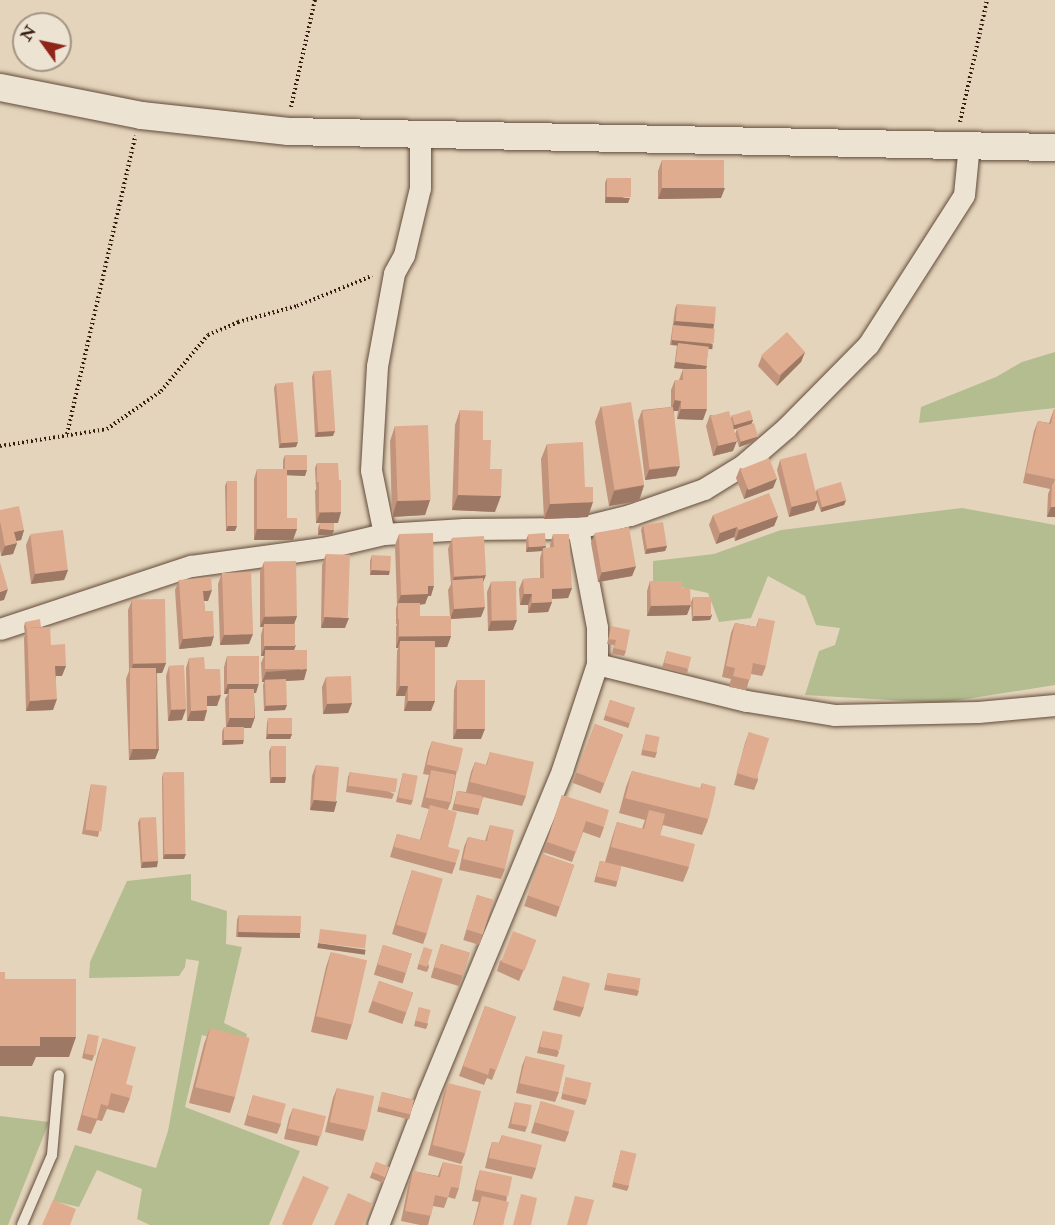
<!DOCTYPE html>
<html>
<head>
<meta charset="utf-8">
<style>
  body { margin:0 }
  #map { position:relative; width:1055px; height:1225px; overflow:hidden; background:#e4d4bb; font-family:"IM FELL Double Pica",serif }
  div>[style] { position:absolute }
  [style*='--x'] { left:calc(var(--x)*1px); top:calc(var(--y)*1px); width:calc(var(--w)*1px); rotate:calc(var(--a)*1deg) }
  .green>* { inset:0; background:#b4bd90 }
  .path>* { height:4px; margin-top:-2px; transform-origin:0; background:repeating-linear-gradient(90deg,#361d0f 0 1.5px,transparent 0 4.5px) }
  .roads { filter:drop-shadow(0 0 2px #624b3a) drop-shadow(0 0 2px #624b3a) }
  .service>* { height:10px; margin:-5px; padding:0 5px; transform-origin:5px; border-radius:5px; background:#ede3d3 }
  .minor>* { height:21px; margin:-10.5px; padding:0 10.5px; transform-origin:10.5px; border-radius:10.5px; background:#ede3d3 }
  .tertiary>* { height:27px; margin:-13.5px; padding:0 13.5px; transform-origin:13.5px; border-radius:13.5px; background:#ede3d3 }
  .wall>* { inset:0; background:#c1947b; transform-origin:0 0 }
  .shaded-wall>* { inset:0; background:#9d7864; transform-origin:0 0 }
  .building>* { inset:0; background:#e0ac8f; transform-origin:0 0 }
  span { translate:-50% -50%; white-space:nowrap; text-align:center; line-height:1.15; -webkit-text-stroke:4.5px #ede3d3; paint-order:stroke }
  .north { position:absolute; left:12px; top:12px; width:60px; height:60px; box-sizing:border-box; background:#ede3d3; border:2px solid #a49485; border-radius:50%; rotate:303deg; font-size:16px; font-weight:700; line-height:24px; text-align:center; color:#361d0f }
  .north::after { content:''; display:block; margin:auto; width:21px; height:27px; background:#8f2418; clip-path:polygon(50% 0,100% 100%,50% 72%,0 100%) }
</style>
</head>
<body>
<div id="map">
  <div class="green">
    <div style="clip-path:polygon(1055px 352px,1055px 408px,919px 423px,921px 407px,996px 377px,1022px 362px)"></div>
    <div style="clip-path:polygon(962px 508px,1055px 525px,1055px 685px,941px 703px,805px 695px,819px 651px,835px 645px,840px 628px,816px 625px,805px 596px,768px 576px,751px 618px,719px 622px,708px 593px,653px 581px,653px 561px,714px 554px,781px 530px)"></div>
    <div style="clip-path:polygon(191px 874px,191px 900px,227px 911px,226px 944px,242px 947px,224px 1023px,247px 1034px,245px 1046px,202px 1035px,185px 1107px,300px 1151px,269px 1225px,150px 1225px,137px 1219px,142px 1189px,97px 1170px,79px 1207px,53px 1201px,75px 1145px,156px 1168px,168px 1131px,199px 961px,186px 959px,185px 967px,179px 976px,89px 978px,90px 962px,127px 881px)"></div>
    <div style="clip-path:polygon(0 1116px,49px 1122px,8px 1225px,0 1225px)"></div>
  </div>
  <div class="path">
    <div style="--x:291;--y:107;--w:110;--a:-77.4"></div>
    <div style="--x:960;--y:122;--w:125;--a:-77.5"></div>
    <div style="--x:67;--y:434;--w:306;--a:-77.1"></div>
    <div style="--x:0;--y:446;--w:108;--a:-9"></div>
    <div style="--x:107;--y:429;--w:66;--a:-35.1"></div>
    <div style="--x:161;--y:391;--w:73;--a:-50"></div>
    <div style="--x:208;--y:335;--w:33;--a:-23"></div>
    <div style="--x:238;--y:322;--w:61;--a:-15.2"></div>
    <div style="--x:297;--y:306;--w:81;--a:-21.8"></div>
  </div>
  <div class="roads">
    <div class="service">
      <div style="--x:22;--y:1225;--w:76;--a:-66.8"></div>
      <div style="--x:52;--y:1155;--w:80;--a:-85"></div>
    </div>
    <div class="minor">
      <div style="--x:384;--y:534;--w:65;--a:-101.5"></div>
      <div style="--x:371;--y:470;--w:104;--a:-86.7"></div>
      <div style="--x:377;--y:366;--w:95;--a:-79.6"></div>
      <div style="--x:394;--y:273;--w:21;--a:-61"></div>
      <div style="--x:404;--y:255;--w:69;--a:-76.6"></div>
      <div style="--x:420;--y:188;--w:55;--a:-90"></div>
      <div style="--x:0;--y:629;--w:201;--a:-18.3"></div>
      <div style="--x:191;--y:566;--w:138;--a:-7.9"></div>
      <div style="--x:328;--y:547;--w:57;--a:-13.1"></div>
      <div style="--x:384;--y:534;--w:80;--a:-3.6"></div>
      <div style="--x:464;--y:529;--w:114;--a:-0.5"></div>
      <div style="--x:578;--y:528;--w:54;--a:-14"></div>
      <div style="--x:630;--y:515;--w:78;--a:-19.4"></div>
      <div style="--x:704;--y:489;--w:46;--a:-31.6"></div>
      <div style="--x:743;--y:465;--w:58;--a:-40.8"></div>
      <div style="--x:787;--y:427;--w:115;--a:-45.4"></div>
      <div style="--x:868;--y:345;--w:178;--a:-57.4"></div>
      <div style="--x:964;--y:195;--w:51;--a:-84.4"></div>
      <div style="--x:597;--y:664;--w:154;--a:13.9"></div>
      <div style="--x:747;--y:701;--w:88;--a:9.1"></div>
      <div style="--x:834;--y:715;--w:144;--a:-1.2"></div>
      <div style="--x:978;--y:712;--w:77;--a:-5.2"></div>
      <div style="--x:378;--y:1225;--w:140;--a:-69.1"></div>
      <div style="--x:428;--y:1094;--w:351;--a:-67.5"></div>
      <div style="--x:562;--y:770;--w:112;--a:-71.7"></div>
      <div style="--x:597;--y:664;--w:37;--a:-90"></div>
      <div style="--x:597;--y:627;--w:101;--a:-100.9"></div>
    </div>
    <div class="tertiary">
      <div style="--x:0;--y:87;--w:144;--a:11.2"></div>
      <div style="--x:141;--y:115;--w:148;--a:6.2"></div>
      <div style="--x:288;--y:131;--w:767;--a:1.2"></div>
    </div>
  </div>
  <div class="wall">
    <div style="clip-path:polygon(662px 160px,721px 198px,658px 199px,658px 171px)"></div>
    <div style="clip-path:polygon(607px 178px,628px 203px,605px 203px,605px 183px)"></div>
    <div style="clip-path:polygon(677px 304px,714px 324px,713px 329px,711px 349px,708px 349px,706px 369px,703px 420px,677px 419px,678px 411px,674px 411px,676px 476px,645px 480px,638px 421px,642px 410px,671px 407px,671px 390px,675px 380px,679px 380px,683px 369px,684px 369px,674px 368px,677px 345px,670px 345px,675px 309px)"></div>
    <div style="clip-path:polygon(805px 352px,801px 362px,777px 386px,758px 366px,762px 356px)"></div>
    <div style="clip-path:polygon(314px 371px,333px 436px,315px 437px,312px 377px)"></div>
    <div style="clip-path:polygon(276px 383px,296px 447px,279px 448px,274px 388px)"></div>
    <div style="clip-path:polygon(601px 406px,644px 485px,639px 501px,609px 506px,595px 422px)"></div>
    <div style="clip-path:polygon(1054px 409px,1055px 409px,1055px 480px,1054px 484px,1055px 517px,1047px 517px,1048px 494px,1050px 489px,1023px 483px,1034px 431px,1038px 421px,1049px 423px)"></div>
    <div style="clip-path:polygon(460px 410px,483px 440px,495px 512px,452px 510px,455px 425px)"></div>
    <div style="clip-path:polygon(710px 415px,731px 418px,732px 415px,753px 420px,751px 424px,756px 441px,739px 447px,735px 434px,737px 429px,734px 429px,733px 451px,713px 456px,706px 426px)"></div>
    <div style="clip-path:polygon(395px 426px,430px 500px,425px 515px,392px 517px,390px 441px)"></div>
    <div style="clip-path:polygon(547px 444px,585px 487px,588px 517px,544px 519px,541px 459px)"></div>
    <div style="clip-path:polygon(285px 455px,305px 476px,287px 475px,287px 518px,293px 540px,254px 540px,254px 479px,257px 469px,283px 469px,283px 460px)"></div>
    <div style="clip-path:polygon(780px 460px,816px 492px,817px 489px,846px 500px,844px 505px,821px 512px,817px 501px,814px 510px,789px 517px,777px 470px)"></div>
    <div style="clip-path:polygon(317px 463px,338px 523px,324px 523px,332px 535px,318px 535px,318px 528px,320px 523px,316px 523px,315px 491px,317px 487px,316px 488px,315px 468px)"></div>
    <div style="clip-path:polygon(740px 468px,777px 478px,773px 488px,744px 499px,736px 478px)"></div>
    <div style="clip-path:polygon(227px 481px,235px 531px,226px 531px,225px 486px)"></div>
    <div style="clip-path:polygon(0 510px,24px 530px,21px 540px,16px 541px,17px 543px,13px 554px,1px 556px,0 549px)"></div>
    <div style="clip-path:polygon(713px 515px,778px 516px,774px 526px,735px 541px,734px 537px,716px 544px,709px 525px)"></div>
    <div style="clip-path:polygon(643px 525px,667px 546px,665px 551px,645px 554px,641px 530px)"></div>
    <div style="clip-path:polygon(595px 533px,636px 566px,632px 576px,598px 582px,591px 543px)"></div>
    <div style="clip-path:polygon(399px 534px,431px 596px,428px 596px,425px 604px,420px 605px,420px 616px,450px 616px,448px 590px,451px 584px,448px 549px,452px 538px,483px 582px,481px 617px,451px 619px,451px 636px,447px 647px,435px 647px,431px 711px,404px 711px,405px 696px,396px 696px,397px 651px,398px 648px,396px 648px,396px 627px,397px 624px,396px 624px,396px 608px,397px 605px,395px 545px)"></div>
    <div style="clip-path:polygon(553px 534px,572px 588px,568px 598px,552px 599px,552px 602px,548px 612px,528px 613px,528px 605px,520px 605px,519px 589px,523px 579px,540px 578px,540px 558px,542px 551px,526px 552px,526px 540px,528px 535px,546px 546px,545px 548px,550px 548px,550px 545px)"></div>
    <div style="clip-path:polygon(30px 535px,68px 570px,64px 580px,31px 584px,26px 545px)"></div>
    <div style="clip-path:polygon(326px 554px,345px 628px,321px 628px,322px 565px)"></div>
    <div style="clip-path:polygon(372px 555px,389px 575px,370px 575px,370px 561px)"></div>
    <div style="clip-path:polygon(264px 562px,297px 616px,294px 624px,293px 651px,304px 680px,286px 681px,285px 710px,264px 711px,263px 685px,264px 682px,262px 682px,261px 663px,264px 656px,261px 656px,261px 635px,263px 627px,260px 627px,260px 572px)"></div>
    <div style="clip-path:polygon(222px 573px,249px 644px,220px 645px,218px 584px)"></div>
    <div style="clip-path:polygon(179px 580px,208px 601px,204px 601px,205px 611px,211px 646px,179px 649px,175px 590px)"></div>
    <div style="clip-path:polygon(650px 581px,682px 588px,687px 615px,647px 616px,647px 591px)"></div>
    <div style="clip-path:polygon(491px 582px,513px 630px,488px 631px,487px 592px)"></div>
    <div style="clip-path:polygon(693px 597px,712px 615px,710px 620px,692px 621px,691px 602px)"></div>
    <div style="clip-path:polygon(132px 600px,166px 663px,162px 673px,157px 673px,159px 749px,155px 759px,129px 760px,126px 679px,129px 671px,128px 610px)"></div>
    <div style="clip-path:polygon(759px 618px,766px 666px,762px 676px,751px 674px,746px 690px,729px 687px,731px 679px,722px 677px,731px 633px,735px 623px,756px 627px)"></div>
    <div style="clip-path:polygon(25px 622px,41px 627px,51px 645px,62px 676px,56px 676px,53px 710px,26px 711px,24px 638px,25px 635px,24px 627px)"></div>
    <div style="clip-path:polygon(611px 626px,626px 651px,624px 656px,612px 654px,614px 645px,607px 644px)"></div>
    <div style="clip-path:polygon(667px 651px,688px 669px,687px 674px,662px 668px)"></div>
    <div style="clip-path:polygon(227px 656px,256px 693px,254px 693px,255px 717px,251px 728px,244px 728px,243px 744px,222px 745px,222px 732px,224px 727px,226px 727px,225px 699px,228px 694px,224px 694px,224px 667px)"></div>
    <div style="clip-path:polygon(189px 658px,205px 669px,217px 706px,207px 706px,207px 710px,204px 721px,187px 721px,186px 668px)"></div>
    <div style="clip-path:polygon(169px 666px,182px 720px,168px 721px,166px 676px)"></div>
    <div style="clip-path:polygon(326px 677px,352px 703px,348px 713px,323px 714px,322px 687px)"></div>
    <div style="clip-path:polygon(457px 680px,481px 739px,453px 739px,454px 690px)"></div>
    <div style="left:610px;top:700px;width:26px;height:21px;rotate:18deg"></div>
    <div style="clip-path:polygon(268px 718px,292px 734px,290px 739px,266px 739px,267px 723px)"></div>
    <div style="left:595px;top:724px;width:30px;height:63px;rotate:21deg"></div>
    <div style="clip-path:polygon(749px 732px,758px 780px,754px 790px,734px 785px,745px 743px)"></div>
    <div style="clip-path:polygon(646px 734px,657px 752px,655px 758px,641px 755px)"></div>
    <div style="clip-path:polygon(432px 741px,457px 770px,451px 802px,448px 809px,448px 847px,456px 863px,452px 874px,390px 857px,397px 834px,420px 840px,429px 809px,421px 807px,429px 775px,423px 774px,428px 752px)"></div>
    <div style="clip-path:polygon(271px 747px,286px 777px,285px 783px,270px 783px,269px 752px)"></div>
    <div style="clip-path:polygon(490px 752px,526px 796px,522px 806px,483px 797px,478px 815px,452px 810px,457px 791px,466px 792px,471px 772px,475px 762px,486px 765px)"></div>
    <div style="clip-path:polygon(316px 765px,334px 812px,310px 810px,312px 776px)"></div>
    <div style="clip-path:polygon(632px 771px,700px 789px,702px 783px,708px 820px,702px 835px,663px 825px,660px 835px,689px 867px,683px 882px,621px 866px,616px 887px,594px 882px,600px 861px,605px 862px,612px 838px,617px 822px,642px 829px,645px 820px,619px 813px,626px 787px)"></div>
    <div style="clip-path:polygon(350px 772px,394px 794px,392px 799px,346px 792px,348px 777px)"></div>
    <div style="clip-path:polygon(163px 773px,184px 859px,163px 859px,162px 778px)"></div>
    <div style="clip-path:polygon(403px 773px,413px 800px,411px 805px,396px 802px)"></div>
    <div style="clip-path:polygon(91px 784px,99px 832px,98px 837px,82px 834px,90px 789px)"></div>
    <div style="clip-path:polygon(562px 795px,604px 827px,600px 838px,583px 832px,572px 862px,543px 852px)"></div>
    <div style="clip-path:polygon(140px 818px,157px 867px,141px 868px,138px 823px)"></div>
    <div style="clip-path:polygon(490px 825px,505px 869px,501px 879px,459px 870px,464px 847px,468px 837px,485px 841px)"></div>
    <div style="left:542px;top:854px;width:34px;height:55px;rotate:19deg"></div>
    <div style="clip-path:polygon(412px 870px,427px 933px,423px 944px,392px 934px)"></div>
    <div style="left:477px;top:895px;width:17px;height:47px;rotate:17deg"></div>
    <div style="clip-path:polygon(239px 915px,300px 933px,299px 938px,236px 937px,237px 920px)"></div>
    <div style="clip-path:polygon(536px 940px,519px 981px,497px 971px,500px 961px)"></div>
    <div style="left:441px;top:944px;width:30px;height:35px;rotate:17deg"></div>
    <div style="left:383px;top:945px;width:30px;height:31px;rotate:17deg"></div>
    <div style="clip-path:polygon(424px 947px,429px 967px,427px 972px,417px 969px)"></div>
    <div style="clip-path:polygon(331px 952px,352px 1024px,347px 1040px,311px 1032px,326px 967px)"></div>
    <div style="clip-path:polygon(608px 973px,639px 991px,637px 996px,604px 990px)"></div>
    <div style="clip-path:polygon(563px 976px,584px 1007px,580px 1017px,553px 1010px)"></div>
    <div style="left:379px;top:981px;width:36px;height:33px;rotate:19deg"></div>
    <div style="clip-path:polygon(485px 1006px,516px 1017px,492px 1080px,487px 1078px,484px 1085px,459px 1076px)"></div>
    <div style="clip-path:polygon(419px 1007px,428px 1024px,426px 1029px,414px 1026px)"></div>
    <div style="clip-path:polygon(210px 1028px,235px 1097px,230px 1113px,189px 1103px,204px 1044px)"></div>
    <div style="clip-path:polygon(543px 1031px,559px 1052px,557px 1057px,537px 1053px)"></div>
    <div style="clip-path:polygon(88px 1034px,94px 1056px,92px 1061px,82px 1058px)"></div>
    <div style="clip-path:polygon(103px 1038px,126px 1084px,130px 1098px,124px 1113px,107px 1109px,102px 1121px,97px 1120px,91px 1134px,77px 1130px,98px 1053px)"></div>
    <div style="clip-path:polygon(526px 1056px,559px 1092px,555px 1102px,516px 1093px,522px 1066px)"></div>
    <div style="clip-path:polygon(566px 1077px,587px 1100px,585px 1105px,561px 1099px)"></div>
    <div style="clip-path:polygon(448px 1083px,465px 1154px,461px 1164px,428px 1155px,444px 1093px)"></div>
    <div style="clip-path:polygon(337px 1088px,366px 1130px,363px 1141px,325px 1132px,333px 1098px)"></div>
    <div style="left:382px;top:1092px;width:33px;height:20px;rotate:14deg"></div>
    <div style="clip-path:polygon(253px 1095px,281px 1124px,277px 1134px,244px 1125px)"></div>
    <div style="clip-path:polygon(541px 1101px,569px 1132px,565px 1142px,531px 1133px)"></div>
    <div style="clip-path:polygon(515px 1102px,527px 1127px,525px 1132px,508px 1128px)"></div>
    <div style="clip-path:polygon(293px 1108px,320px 1136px,317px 1146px,284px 1139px,289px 1118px)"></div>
    <div style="clip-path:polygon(502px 1135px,536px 1168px,532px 1179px,485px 1168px,489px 1152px,492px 1142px,499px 1143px)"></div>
    <div style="clip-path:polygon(621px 1150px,629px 1186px,627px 1191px,612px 1187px)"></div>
    <div style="left:376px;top:1162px;width:14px;height:17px;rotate:21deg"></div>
    <div style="clip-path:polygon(443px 1162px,459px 1188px,455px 1199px,448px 1197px,444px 1208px,433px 1206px,428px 1225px,420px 1225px,401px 1221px,409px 1182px,413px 1171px,438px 1176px)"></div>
    <div style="clip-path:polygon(480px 1170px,507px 1197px,506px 1202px,503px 1225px,473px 1225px,479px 1202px,472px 1201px,477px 1180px)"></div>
  </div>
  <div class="shaded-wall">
    <div style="clip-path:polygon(662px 188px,725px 188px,721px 198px,658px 199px)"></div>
    <div style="clip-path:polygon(606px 197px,630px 198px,628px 203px,605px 203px)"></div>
    <div style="clip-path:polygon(675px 321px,714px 324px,713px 330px,673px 326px)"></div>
    <div style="left:672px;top:340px;width:41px;height:5px;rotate:6deg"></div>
    <div style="clip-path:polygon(805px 352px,801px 362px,777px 386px,781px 375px)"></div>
    <div style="clip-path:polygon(676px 362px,707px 366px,705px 371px,674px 368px)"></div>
    <div style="clip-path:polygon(675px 400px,681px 401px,678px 411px,671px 411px)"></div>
    <div style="clip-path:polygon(681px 409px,707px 409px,703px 420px,677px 419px)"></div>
    <div style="clip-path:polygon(753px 420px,751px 425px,732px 430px,734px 425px)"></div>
    <div style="clip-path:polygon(335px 431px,333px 436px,315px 437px,317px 432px)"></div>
    <div style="clip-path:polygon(758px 436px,756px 441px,739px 447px,741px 441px)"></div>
    <div style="clip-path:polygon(737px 441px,733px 451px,713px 456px,717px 446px)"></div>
    <div style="clip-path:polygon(298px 442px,296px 447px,279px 448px,281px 443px)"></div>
    <div style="clip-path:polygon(680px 466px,676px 476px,645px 480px,649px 470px)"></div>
    <div style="clip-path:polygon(285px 470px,307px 470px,305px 476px,283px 475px)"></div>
    <div style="clip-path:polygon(777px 478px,773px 488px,744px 499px,747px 489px)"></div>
    <div style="clip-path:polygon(644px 485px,639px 501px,609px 506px,614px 491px)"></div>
    <div style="clip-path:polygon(458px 495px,501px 496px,495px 512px,452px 510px)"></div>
    <div style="clip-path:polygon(430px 500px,425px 515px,392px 517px,397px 501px)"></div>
    <div style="clip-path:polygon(818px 500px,814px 510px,789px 517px,792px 506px)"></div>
    <div style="clip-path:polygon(846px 500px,844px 505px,821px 512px,822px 507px)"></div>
    <div style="clip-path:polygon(593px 502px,588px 517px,544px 519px,550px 504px)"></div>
    <div style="clip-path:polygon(1051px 507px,1055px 507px,1055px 517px,1047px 517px)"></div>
    <div style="clip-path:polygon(341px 512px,338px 523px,316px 523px,320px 513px)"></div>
    <div style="clip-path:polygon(778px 516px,774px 526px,735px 541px,739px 530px)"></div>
    <div style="clip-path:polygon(228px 526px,237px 526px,235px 531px,226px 531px)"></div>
    <div style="clip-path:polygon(737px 527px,734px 537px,716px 544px,720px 533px)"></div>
    <div style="clip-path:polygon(257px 529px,297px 529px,293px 540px,254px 540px)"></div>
    <div style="clip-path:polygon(320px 529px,334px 530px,332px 535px,318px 535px)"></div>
    <div style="clip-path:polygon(24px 530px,21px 540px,10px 542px,14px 532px)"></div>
    <div style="clip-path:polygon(17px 543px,13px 554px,1px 556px,5px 546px)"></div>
    <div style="clip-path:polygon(546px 546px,544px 551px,543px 548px,542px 551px,526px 552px,528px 547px)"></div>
    <div style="clip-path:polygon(667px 546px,665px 551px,645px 554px,647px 549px)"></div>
    <div style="clip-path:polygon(636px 566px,632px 576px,598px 582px,602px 572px)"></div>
    <div style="clip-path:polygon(68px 570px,64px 580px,31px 584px,35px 574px)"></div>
    <div style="clip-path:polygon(372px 570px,390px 570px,389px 575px,370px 575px)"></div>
    <div style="clip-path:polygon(486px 575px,482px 585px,452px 583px,454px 577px)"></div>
    <div style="clip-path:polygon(428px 586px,434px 586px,431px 596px,428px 596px,425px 604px,398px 605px,398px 603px,397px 605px,401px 595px)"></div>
    <div style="clip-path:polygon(572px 588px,568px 598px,548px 599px,552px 589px)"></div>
    <div style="clip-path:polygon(8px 589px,4px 600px,0 601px,0 592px)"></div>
    <div style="clip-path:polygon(212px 590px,208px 601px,199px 601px,203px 591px)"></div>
    <div style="clip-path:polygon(524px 594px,532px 594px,528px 605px,520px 605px)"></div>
    <div style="clip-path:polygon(552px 602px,548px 612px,528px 613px,532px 603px)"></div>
    <div style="clip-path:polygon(691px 605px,687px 615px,647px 616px,651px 606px)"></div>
    <div style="clip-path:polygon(485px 607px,481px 617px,450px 619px,454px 609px)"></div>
    <div style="clip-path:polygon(712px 615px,710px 620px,692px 621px,694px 616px)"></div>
    <div style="clip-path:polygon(297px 616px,293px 627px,264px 624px,263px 627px,260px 627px,264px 617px)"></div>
    <div style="clip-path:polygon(325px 617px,349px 618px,345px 628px,321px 628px)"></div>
    <div style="clip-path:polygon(517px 620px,513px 630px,488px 631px,491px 621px)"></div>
    <div style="clip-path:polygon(253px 634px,249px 644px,220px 645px,224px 635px)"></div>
    <div style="clip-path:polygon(214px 636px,211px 646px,179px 649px,183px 639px)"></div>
    <div style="clip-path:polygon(451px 636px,447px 647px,400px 648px,400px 641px,398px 648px,396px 648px,399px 637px)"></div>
    <div style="clip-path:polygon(296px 645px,292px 656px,265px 653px,264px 656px,261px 656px,265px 646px)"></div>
    <div style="clip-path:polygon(166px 663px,162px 673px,130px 674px,133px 664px)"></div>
    <div style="clip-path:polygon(55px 666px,66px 666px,62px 676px,51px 676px)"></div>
    <div style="clip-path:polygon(307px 669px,304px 680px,265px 682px,265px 680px,264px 682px,262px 682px,266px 672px)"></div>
    <div style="clip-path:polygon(259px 683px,256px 693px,229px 694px,229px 689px,228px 694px,224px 694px,228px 684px)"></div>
    <div style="clip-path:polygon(400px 686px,408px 686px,405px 696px,396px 696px)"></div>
    <div style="clip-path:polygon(221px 695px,217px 706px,203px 706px,207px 696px)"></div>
    <div style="clip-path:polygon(57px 699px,53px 710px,26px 711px,30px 701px)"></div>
    <div style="clip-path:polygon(408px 701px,435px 701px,431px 711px,404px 711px)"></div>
    <div style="clip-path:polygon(352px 703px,348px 713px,323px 714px,327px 704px)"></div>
    <div style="clip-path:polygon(266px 705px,287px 705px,285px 710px,264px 711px)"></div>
    <div style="clip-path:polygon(186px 709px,182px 720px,168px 721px,171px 710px)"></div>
    <div style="clip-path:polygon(207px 710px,204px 721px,187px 721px,191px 711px)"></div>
    <div style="clip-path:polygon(255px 717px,251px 728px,226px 728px,230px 718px)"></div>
    <div style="clip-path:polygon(457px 729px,485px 729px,481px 739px,453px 739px)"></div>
    <div style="clip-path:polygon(268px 734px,292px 734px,290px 739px,266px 739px)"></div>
    <div style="clip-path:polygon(244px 739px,243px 744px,222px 745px,224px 740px)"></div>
    <div style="clip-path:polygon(133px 749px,159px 749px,155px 759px,129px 760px)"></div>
    <div style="clip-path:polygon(272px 777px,286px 777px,285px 783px,270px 783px)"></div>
    <div style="clip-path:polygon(314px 800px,337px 801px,334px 812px,310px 810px)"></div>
    <div style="clip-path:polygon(165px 854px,186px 854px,184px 859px,163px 859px)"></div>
    <div style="clip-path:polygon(158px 861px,157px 867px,141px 868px,143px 862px)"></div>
    <div style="left:238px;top:932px;width:62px;height:5px;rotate:1deg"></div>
    <div style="left:318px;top:943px;width:48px;height:5px;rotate:8deg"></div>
    <div style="clip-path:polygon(40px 1037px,76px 1037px,69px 1057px,36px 1057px,32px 1066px,0 1066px,0 1046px)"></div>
  </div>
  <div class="building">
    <div style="left:662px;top:160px;width:62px;height:28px"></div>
    <div style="left:607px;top:178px;width:24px;height:19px"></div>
    <div style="left:677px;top:304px;width:39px;height:17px;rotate:4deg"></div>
    <div style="left:673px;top:325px;width:42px;height:15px;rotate:5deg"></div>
    <div style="left:787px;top:332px;width:27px;height:35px;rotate:48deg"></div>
    <div style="left:678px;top:343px;width:31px;height:19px;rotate:7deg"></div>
    <div style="clip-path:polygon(683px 369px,707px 369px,707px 409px,681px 409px,681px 401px,675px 400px,675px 380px,683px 380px)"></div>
    <div style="left:331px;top:370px;width:61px;height:17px;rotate:86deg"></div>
    <div style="left:293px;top:382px;width:60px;height:17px;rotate:85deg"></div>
    <div style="left:631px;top:402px;width:84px;height:30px;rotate:81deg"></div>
    <div style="left:673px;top:407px;width:59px;height:31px;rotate:83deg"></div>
    <div style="clip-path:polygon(1054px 409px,1055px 409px,1055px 479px,1026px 473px,1038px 421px,1051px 424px)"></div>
    <div style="clip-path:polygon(460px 410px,483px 411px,483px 440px,491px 440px,490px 469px,502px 469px,501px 496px,458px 495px)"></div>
    <div style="left:750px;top:410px;width:10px;height:19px;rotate:73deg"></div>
    <div style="left:729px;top:411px;width:31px;height:19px;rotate:75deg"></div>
    <div style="left:754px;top:423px;width:14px;height:18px;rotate:73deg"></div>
    <div style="left:428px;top:425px;width:75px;height:33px;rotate:88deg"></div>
    <div style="clip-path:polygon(583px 442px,585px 487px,593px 487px,593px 502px,550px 504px,547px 444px)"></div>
    <div style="left:806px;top:453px;width:49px;height:27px;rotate:76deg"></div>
    <div style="clip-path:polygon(285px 455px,307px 455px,307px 470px,287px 470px,287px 469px,285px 469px)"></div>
    <div style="left:769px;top:458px;width:22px;height:31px;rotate:68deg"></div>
    <div style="clip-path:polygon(317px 463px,338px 463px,339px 480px,319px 481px,319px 482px,317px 482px)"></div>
    <div style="clip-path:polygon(257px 469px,287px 469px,287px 518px,297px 518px,297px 529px,257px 529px)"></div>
    <div style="left:341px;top:480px;width:32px;height:22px;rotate:90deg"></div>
    <div style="left:227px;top:481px;width:10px;height:45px"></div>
    <div style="left:841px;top:482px;width:19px;height:25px;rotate:74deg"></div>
    <div style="clip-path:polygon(1052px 484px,1055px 484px,1055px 507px,1051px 507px)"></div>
    <div style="clip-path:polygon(769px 493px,778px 516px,739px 530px,737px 527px,720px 533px,713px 515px)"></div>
    <div style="clip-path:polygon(19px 506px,24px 530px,14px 532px,17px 543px,5px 546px,0 521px,0 510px)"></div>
    <div style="left:663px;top:522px;width:24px;height:20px;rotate:81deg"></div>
    <div style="clip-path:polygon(320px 523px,334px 523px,334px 530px,320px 529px)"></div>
    <div style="left:629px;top:527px;width:40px;height:35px;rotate:80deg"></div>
    <div style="left:63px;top:530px;width:40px;height:33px;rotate:83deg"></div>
    <div style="clip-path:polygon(433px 533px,434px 586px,428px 586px,428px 594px,401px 595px,399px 534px)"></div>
    <div style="left:545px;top:533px;width:13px;height:17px;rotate:86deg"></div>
    <div style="clip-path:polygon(553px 534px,569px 534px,572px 588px,552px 589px,552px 602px,532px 603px,532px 594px,524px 594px,523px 579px,544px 578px,543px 548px,554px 547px)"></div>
    <div style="left:484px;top:536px;width:39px;height:32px;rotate:87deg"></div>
    <div style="left:326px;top:554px;width:24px;height:63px;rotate:2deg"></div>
    <div style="left:372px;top:555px;width:19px;height:15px;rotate:3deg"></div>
    <div style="left:296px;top:561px;width:55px;height:32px;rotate:89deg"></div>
    <div style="clip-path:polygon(0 562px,8px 589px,0 592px)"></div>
    <div style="left:251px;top:572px;width:62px;height:29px;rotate:88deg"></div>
    <div style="clip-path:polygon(211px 577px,212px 590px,203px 591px,205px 611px,213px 611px,214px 636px,183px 639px,179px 580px)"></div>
    <div style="left:483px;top:578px;width:29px;height:31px;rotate:86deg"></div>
    <div style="left:516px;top:581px;width:39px;height:25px;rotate:89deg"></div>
    <div style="clip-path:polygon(650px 581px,682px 581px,682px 588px,690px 588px,691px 605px,651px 606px)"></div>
    <div style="left:693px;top:597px;width:18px;height:19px"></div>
    <div style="left:165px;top:599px;width:64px;height:33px;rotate:89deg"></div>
    <div style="clip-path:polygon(398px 603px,420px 603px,420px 616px,399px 617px,399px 619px,398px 619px)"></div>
    <div style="left:451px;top:616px;width:20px;height:52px;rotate:90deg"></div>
    <div style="clip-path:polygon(759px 618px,775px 621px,766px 666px,753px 663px,750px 680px,733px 676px,735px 668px,726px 666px,735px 623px,757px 627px)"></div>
    <div style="clip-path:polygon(40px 619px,41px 627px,27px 628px,27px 630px,25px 622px)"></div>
    <div style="left:264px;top:624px;width:31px;height:22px"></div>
    <div style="clip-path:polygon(611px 626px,630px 630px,626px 651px,614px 648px,616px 640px,609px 639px)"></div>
    <div style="clip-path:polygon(50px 627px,51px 645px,65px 644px,66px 666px,55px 666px,57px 699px,30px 701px,27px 628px)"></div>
    <div style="clip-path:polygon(400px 641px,435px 641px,435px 701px,408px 701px,408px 686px,400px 686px)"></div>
    <div style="left:307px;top:650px;width:19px;height:42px;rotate:90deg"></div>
    <div style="left:667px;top:651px;width:25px;height:12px;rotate:14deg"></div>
    <div style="left:227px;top:656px;width:32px;height:28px"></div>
    <div style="clip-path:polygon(204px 657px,205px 669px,220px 669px,221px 695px,207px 696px,207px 710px,191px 711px,189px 658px)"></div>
    <div style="left:184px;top:665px;width:44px;height:15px;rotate:87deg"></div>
    <div style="left:130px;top:668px;width:26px;height:81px"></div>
    <div style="left:351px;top:676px;width:27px;height:25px;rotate:88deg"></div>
    <div style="left:286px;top:679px;width:26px;height:21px;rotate:88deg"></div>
    <div style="left:457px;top:680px;width:28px;height:49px"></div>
    <div style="left:229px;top:689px;width:25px;height:29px"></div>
    <div style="left:610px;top:700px;width:26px;height:16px;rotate:18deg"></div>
    <div style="left:268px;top:718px;width:24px;height:16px"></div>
    <div style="left:595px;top:724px;width:30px;height:52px;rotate:21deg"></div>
    <div style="left:224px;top:727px;width:20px;height:13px"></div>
    <div style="left:749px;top:732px;width:21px;height:43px;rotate:17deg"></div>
    <div style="left:646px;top:734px;width:14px;height:16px;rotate:12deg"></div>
    <div style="left:432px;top:741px;width:32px;height:24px;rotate:13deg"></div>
    <div style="left:286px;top:746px;width:31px;height:15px;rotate:90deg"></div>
    <div style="clip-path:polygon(490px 752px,534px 762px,526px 796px,470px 782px,475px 762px,487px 765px)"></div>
    <div style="left:316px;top:765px;width:23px;height:35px;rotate:5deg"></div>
    <div style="left:431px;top:770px;width:25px;height:28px;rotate:11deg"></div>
    <div style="left:632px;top:771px;width:86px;height:28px;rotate:14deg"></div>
    <div style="left:184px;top:772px;width:82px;height:21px;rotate:89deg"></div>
    <div style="left:350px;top:772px;width:48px;height:14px;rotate:8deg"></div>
    <div style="left:403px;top:773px;width:15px;height:25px;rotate:11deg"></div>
    <div style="clip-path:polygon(702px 783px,716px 787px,715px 792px,701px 789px)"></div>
    <div style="left:91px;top:784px;width:16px;height:46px;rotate:7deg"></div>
    <div style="left:457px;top:791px;width:26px;height:13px;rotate:11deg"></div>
    <div style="clip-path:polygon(562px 795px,609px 810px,604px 827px,586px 821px,576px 852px,547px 842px)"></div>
    <div style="clip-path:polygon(430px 805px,457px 812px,448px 847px,460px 850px,456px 863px,394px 847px,397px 834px,421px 840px)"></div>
    <div style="clip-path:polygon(649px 810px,665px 814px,660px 835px,695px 844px,689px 867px,611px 847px,617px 822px,644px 829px)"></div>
    <div style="left:156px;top:817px;width:44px;height:16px;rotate:87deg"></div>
    <div style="clip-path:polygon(490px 825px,514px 830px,505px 869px,463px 859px,468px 837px,487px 841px)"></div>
    <div style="left:542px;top:854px;width:34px;height:44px;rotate:19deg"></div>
    <div style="left:600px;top:861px;width:22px;height:16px;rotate:13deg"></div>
    <div style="left:412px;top:870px;width:32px;height:57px;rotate:16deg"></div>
    <div style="left:477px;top:895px;width:17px;height:36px;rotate:17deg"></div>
    <div style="left:239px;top:915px;width:62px;height:17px;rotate:1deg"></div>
    <div style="left:320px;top:929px;width:47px;height:14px;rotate:7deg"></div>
    <div style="left:513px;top:931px;width:25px;height:33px;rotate:21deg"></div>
    <div style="left:441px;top:944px;width:30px;height:24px;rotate:17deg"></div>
    <div style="left:383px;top:945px;width:30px;height:20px;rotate:17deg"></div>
    <div style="left:424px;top:947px;width:9px;height:18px;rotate:18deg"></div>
    <div style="left:331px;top:952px;width:37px;height:66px;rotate:13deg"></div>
    <div style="clip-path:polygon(0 972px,5px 972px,5px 979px,76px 979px,76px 1037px,40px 1037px,40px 1046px,0 1046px)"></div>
    <div style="left:608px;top:973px;width:33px;height:12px;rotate:9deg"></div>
    <div style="left:563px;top:976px;width:28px;height:25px;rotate:15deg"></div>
    <div style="left:379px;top:981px;width:36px;height:21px;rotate:19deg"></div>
    <div style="clip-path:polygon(485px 1006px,516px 1017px,496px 1070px,490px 1068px,488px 1075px,463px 1066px)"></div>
    <div style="left:419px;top:1007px;width:12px;height:14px;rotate:14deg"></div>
    <div style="left:210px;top:1028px;width:41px;height:61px;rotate:14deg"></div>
    <div style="left:543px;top:1031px;width:20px;height:16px;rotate:11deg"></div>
    <div style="left:88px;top:1034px;width:11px;height:20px;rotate:10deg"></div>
    <div style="clip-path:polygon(103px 1038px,136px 1047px,126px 1084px,133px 1086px,130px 1098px,111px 1093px,108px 1106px,101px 1104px,97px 1119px,82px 1115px)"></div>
    <div style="left:526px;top:1056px;width:40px;height:28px;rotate:13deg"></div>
    <div style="left:566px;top:1077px;width:26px;height:17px;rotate:13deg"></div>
    <div style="left:448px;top:1083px;width:34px;height:64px;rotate:14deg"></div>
    <div style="left:337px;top:1088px;width:38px;height:35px;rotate:12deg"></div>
    <div style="left:382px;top:1092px;width:33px;height:15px;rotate:14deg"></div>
    <div style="left:253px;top:1095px;width:34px;height:21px;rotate:15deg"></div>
    <div style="left:541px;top:1101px;width:35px;height:22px;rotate:16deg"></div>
    <div style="left:515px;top:1102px;width:17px;height:22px;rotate:10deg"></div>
    <div style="left:293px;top:1108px;width:34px;height:21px;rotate:14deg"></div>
    <div style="clip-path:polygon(502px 1135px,542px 1145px,536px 1168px,489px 1158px,492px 1142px,500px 1143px)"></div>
    <div style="left:621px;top:1150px;width:16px;height:33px;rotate:14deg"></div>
    <div style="left:376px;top:1162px;width:14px;height:11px;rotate:21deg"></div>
    <div style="clip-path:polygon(443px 1162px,463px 1166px,459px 1188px,451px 1187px,448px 1198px,435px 1195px,431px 1216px,405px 1211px,413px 1171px,440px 1177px)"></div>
    <div style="left:480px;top:1170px;width:33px;height:20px;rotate:12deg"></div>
    <div style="clip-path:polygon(303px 1176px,329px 1187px,312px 1225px,283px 1225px,282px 1224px)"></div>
    <div style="clip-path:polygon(348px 1193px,373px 1204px,363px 1225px,334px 1225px)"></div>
    <div style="clip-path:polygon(521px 1194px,537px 1198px,531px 1225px,513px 1225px)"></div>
    <div style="clip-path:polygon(482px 1196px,509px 1202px,503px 1225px,474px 1225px)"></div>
    <div style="clip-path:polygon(575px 1196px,594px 1200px,587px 1225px,567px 1225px)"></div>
    <div style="clip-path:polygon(53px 1200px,76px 1209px,70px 1225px,42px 1225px)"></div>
  </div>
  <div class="north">N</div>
</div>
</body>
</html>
